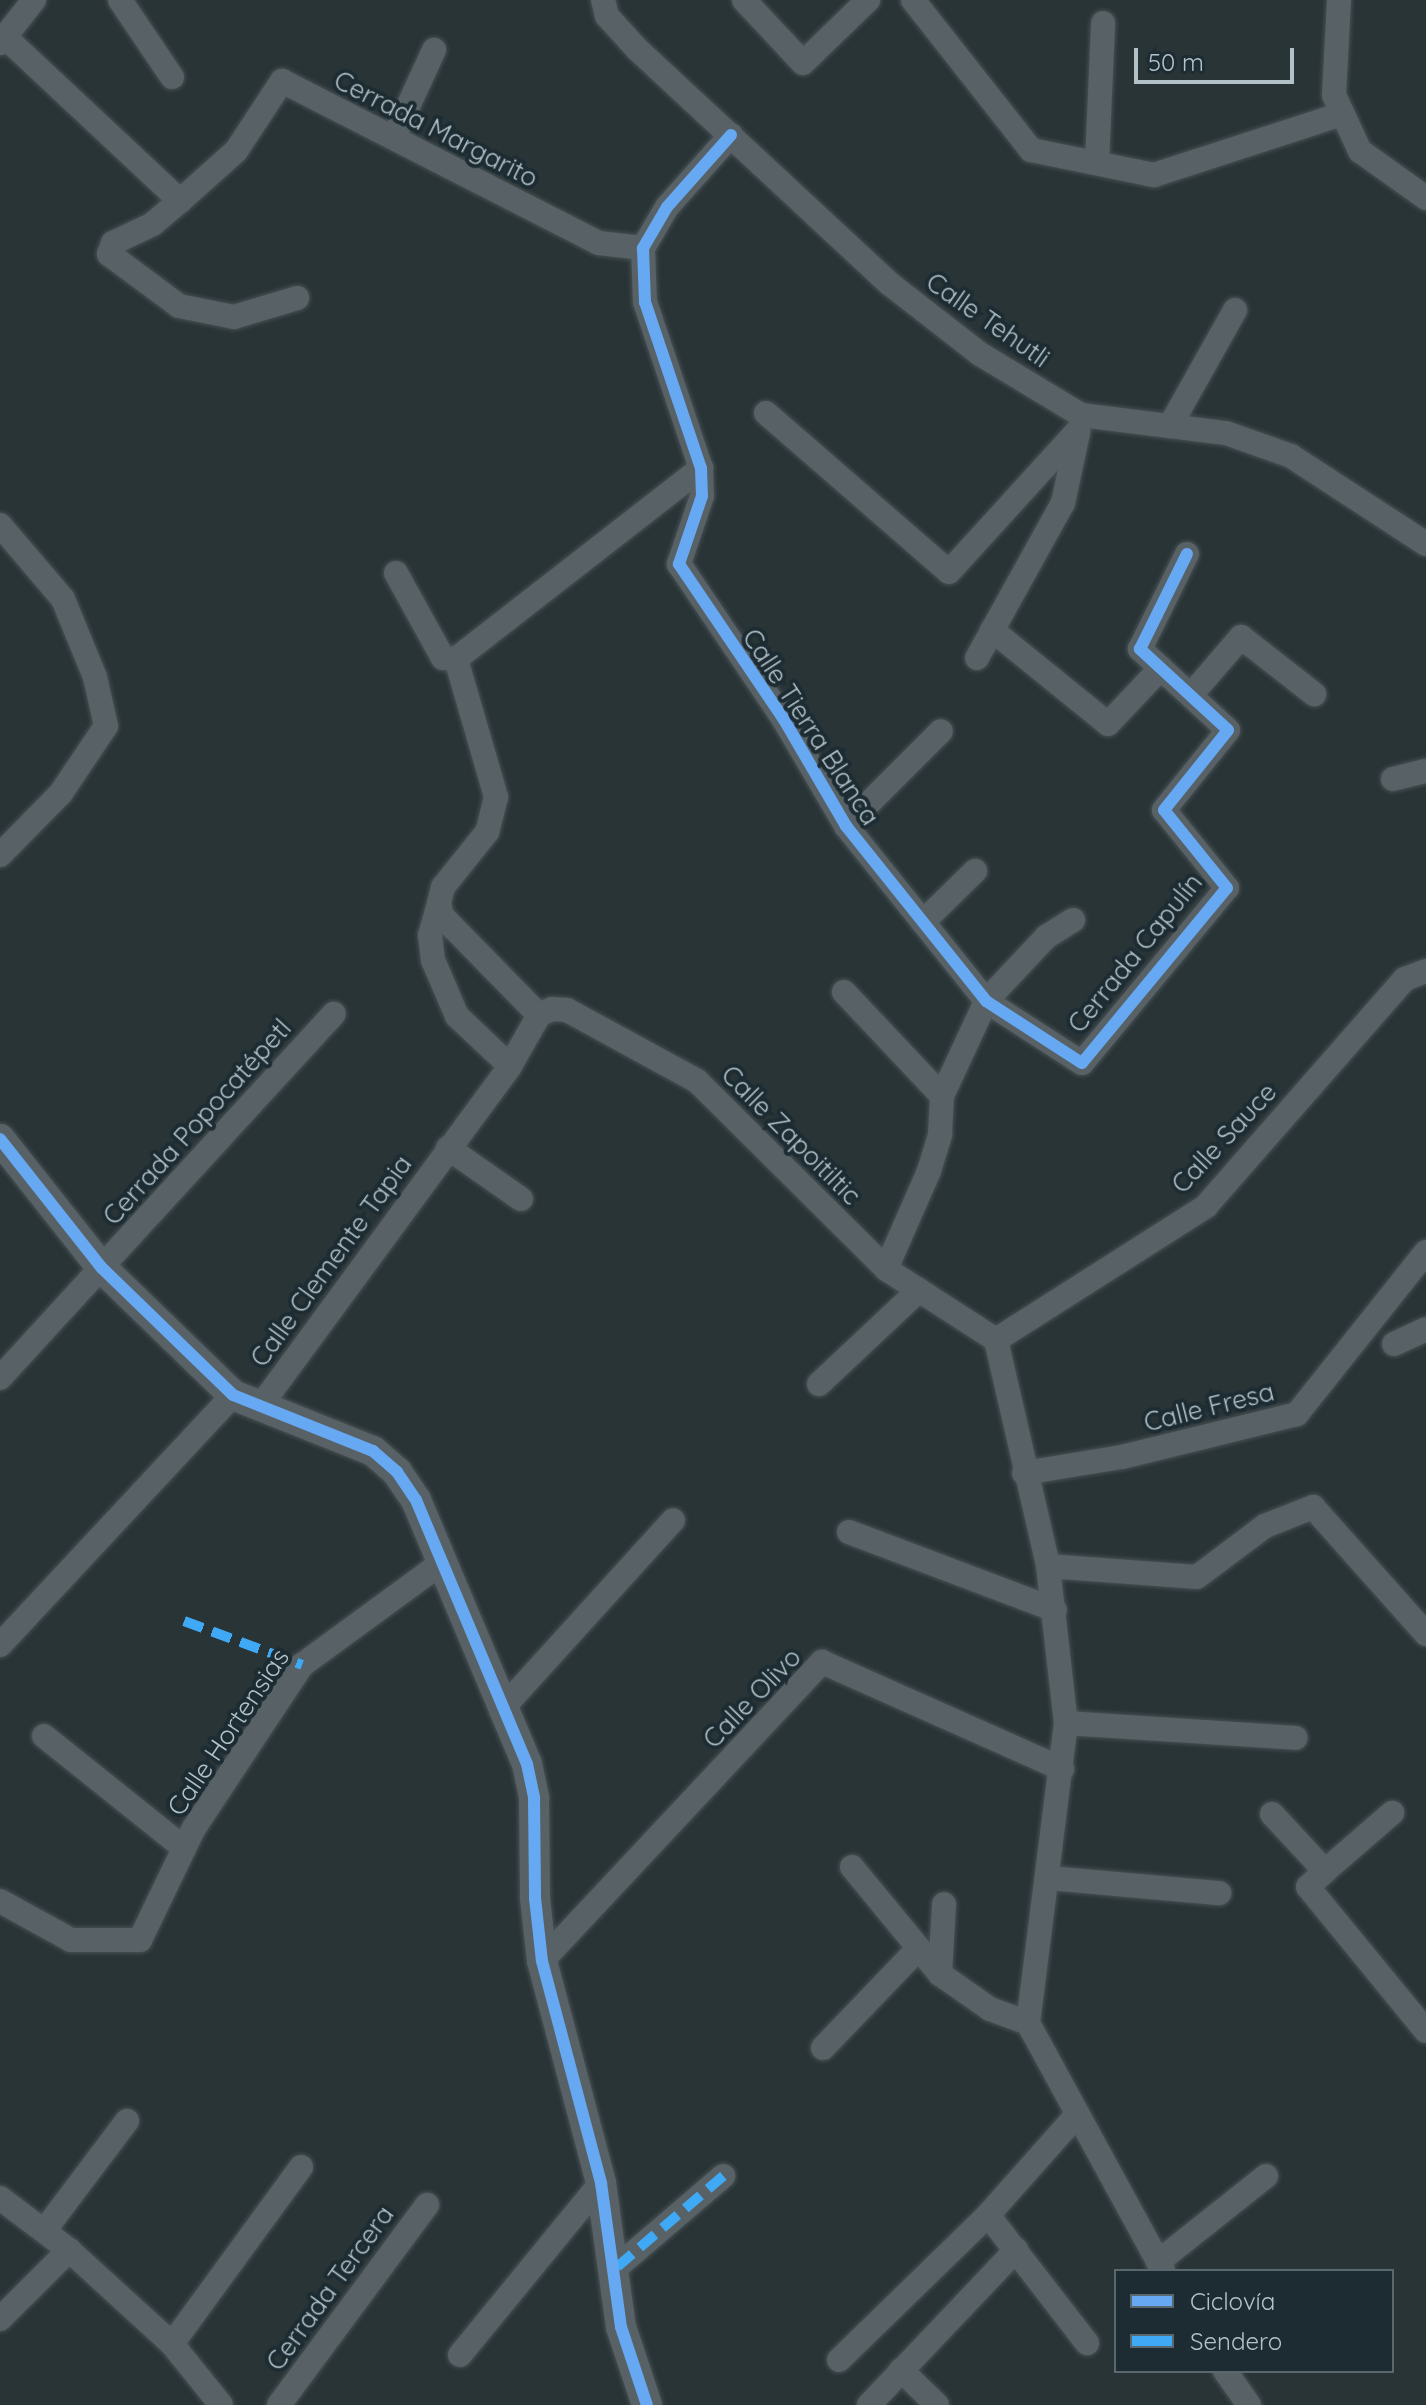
<!DOCTYPE html>
<html>
<head>
<meta charset="utf-8">
<style>
  body { margin:0 }
  #map { position:relative; width:1426px; height:2405px; overflow:hidden; background:#293437; font-family:Quicksand,sans-serif }
  div>[style] { position:absolute }
  [style*='--x'] { left:calc(var(--x)*1px); top:calc(var(--y)*1px); width:calc(var(--w)*1px); rotate:calc(var(--a)*1deg) }
  .roads { filter:drop-shadow(0 0 2px #474f52) drop-shadow(0 0 2px #474f52) }
  .minor>* { height:24px; margin:-12px; padding:0 12px; transform-origin:12px; border-radius:12px; background:#586165 }
  .tertiary>* { height:30px; margin:-15px; padding:0 15px; transform-origin:15px; border-radius:15px; background:#586165 }
  .quiet>* { height:10px; margin-top:-5px; transform-origin:0; background:repeating-linear-gradient(90deg,#3fa9f5 0 20px,transparent 0 30px) }
  .cycleway>* { height:12px; margin:-6px; padding:0 6px; transform-origin:6px; border-radius:6px; background:#66a8f1 }
  span { translate:-50% -50%; white-space:nowrap; text-align:center; line-height:1.15; -webkit-text-stroke:8px #1c2c32; paint-order:stroke }
  .street-label { font-size:26px; color:#b2c2c8 }
  .legend { position:absolute; left:1114px; top:2269px; width:280px; height:104px; box-sizing:border-box; background:#1c2c32; border:2px solid #58686e; margin:0; padding:10px 14px; list-style:none; font-size:24px; color:#b2c2c8 }
  .legend li { display:flex; align-items:center; gap:16px; height:40px }
  .legend b { width:40px; border:2px solid #58686e }
  .scale { position:absolute; left:1134px; top:48px; width:160px; height:36px; box-sizing:border-box; border:4px solid #b2c2c8; border-top:0; padding-left:10px; font-size:24px; line-height:28px; white-space:nowrap; color:#b2c2c8; -webkit-text-stroke:6px #1c2c32; paint-order:stroke }
</style>
</head>
<body>
<div id="map">
  <div class="roads">
    <div class="minor">
      <div style="--x:120;--y:0;--w:93;--a:56"></div>
      <div style="--x:603;--y:0;--w:16;--a:76"></div>
      <div style="--x:607;--y:16;--w:45;--a:47.7"></div>
      <div style="--x:637;--y:49;--w:345;--a:42.9"></div>
      <div style="--x:890;--y:284;--w:114;--a:37.9"></div>
      <div style="--x:980;--y:354;--w:118;--a:31.1"></div>
      <div style="--x:1081;--y:415;--w:146;--a:7.1"></div>
      <div style="--x:1226;--y:433;--w:69;--a:19.5"></div>
      <div style="--x:1291;--y:456;--w:161;--a:33.1"></div>
      <div style="--x:744;--y:0;--w:86;--a:46.9"></div>
      <div style="--x:803;--y:63;--w:91;--a:-44.1"></div>
      <div style="--x:913;--y:0;--w:191;--a:51.8"></div>
      <div style="--x:1031;--y:150;--w:126;--a:11.5"></div>
      <div style="--x:1154;--y:175;--w:198;--a:-18"></div>
      <div style="--x:1339;--y:0;--w:95;--a:93"></div>
      <div style="--x:1334;--y:95;--w:62;--a:65.1"></div>
      <div style="--x:1360;--y:151;--w:81;--a:35.5"></div>
      <div style="--x:5;--y:37;--w:240;--a:43.1"></div>
      <div style="--x:180;--y:201;--w:75;--a:-41.8"></div>
      <div style="--x:236;--y:151;--w:84;--a:-56.7"></div>
      <div style="--x:282;--y:81;--w:356;--a:27.1"></div>
      <div style="--x:599;--y:243;--w:44;--a:6.5"></div>
      <div style="--x:0;--y:43;--w:55;--a:-51.7"></div>
      <div style="--x:731;--y:135;--w:96;--a:131.6"></div>
      <div style="--x:667;--y:207;--w:48;--a:120.3"></div>
      <div style="--x:643;--y:248;--w:54;--a:87.9"></div>
      <div style="--x:645;--y:302;--w:175;--a:71.4"></div>
      <div style="--x:701;--y:468;--w:28;--a:88"></div>
      <div style="--x:702;--y:496;--w:72;--a:108.7"></div>
      <div style="--x:679;--y:564;--w:186;--a:56"></div>
      <div style="--x:783;--y:718;--w:125;--a:59.7"></div>
      <div style="--x:846;--y:826;--w:224;--a:51.3"></div>
      <div style="--x:986;--y:1001;--w:114;--a:32.9"></div>
      <div style="--x:1082;--y:1063;--w:227;--a:-50.4"></div>
      <div style="--x:1227;--y:888;--w:100;--a:-128.9"></div>
      <div style="--x:1164;--y:810;--w:102;--a:-51.3"></div>
      <div style="--x:1228;--y:730;--w:120;--a:-137.4"></div>
      <div style="--x:1140;--y:649;--w:106;--a:-63.7"></div>
      <div style="--x:394;--y:137;--w:96;--a:-65.3"></div>
      <div style="--x:1097;--y:163;--w:140;--a:-87.5"></div>
      <div style="--x:180;--y:201;--w:35;--a:140"></div>
      <div style="--x:153;--y:224;--w:44;--a:154.6"></div>
      <div style="--x:113;--y:243;--w:12;--a:110"></div>
      <div style="--x:109;--y:254;--w:87;--a:36.6"></div>
      <div style="--x:179;--y:306;--w:56;--a:11.3"></div>
      <div style="--x:234;--y:317;--w:66;--a:-16.8"></div>
      <div style="--x:766;--y:413;--w:242;--a:41"></div>
      <div style="--x:949;--y:572;--w:192;--a:-47.7"></div>
      <div style="--x:1170;--y:426;--w:133;--a:-60.7"></div>
      <div style="--x:0;--y:525;--w:97;--a:49.6"></div>
      <div style="--x:63;--y:599;--w:84;--a:67.7"></div>
      <div style="--x:95;--y:677;--w:50;--a:77.3"></div>
      <div style="--x:106;--y:726;--w:81;--a:123.9"></div>
      <div style="--x:61;--y:793;--w:87;--a:134.5"></div>
      <div style="--x:396;--y:573;--w:97;--a:61.1"></div>
      <div style="--x:443;--y:658;--w:13;--a:4"></div>
      <div style="--x:456;--y:659;--w:311;--a:-37.9"></div>
      <div style="--x:992;--y:630;--w:149;--a:39"></div>
      <div style="--x:1108;--y:724;--w:77;--a:-46.6"></div>
      <div style="--x:977;--y:658;--w:177;--a:-61"></div>
      <div style="--x:1063;--y:503;--w:72;--a:-77.9"></div>
      <div style="--x:456;--y:659;--w:144;--a:73.8"></div>
      <div style="--x:496;--y:797;--w:36;--a:104"></div>
      <div style="--x:487;--y:832;--w:70;--a:128.7"></div>
      <div style="--x:443;--y:887;--w:16;--a:104"></div>
      <div style="--x:439;--y:903;--w:13;--a:77"></div>
      <div style="--x:442;--y:916;--w:139;--a:45.6"></div>
      <div style="--x:1191;--y:695;--w:77;--a:-49.2"></div>
      <div style="--x:1241;--y:637;--w:93;--a:38"></div>
      <div style="--x:1393;--y:779;--w:34;--a:-14"></div>
      <div style="--x:846;--y:826;--w:134;--a:-45"></div>
      <div style="--x:923;--y:922;--w:73;--a:-44.4"></div>
      <div style="--x:844;--y:992;--w:143;--a:46.7"></div>
      <div style="--x:510;--y:1066;--w:59;--a:-60.4"></div>
      <div style="--x:539;--y:1015;--w:14;--a:-25"></div>
      <div style="--x:552;--y:1009;--w:15;--a:4"></div>
      <div style="--x:567;--y:1010;--w:148;--a:28.6"></div>
      <div style="--x:697;--y:1081;--w:267;--a:44.8"></div>
      <div style="--x:886;--y:1269;--w:131;--a:32.8"></div>
      <div style="--x:448;--y:1148;--w:89;--a:34.9"></div>
      <div style="--x:886;--y:1269;--w:107;--a:-66.3"></div>
      <div style="--x:929;--y:1171;--w:39;--a:-73"></div>
      <div style="--x:940;--y:1134;--w:38;--a:-87"></div>
      <div style="--x:942;--y:1096;--w:105;--a:-65.1"></div>
      <div style="--x:986;--y:1001;--w:88;--a:-46.8"></div>
      <div style="--x:1046;--y:937;--w:32;--a:-32"></div>
      <div style="--x:996;--y:1340;--w:232;--a:77"></div>
      <div style="--x:1048;--y:1566;--w:158;--a:83.5"></div>
      <div style="--x:1066;--y:1723;--w:302;--a:97.2"></div>
      <div style="--x:1028;--y:2023;--w:282;--a:61.4"></div>
      <div style="--x:996;--y:1340;--w:249;--a:-32.5"></div>
      <div style="--x:1206;--y:1206;--w:302;--a:-48.8"></div>
      <div style="--x:1405;--y:979;--w:22;--a:-21"></div>
      <div style="--x:1394;--y:1344;--w:35;--a:-25"></div>
      <div style="--x:0;--y:1378;--w:494;--a:-47.5"></div>
      <div style="--x:819;--y:1384;--w:137;--a:-43.2"></div>
      <div style="--x:259;--y:1408;--w:424;--a:-53.7"></div>
      <div style="--x:510;--y:1066;--w:73;--a:-136.7"></div>
      <div style="--x:457;--y:1016;--w:61;--a:-113.2"></div>
      <div style="--x:433;--y:960;--w:25;--a:-97"></div>
      <div style="--x:430;--y:935;--w:33;--a:-74"></div>
      <div style="--x:1024;--y:1473;--w:99;--a:-9.3"></div>
      <div style="--x:1122;--y:1457;--w:180;--a:-13.8"></div>
      <div style="--x:1297;--y:1414;--w:207;--a:-51.5"></div>
      <div style="--x:849;--y:1532;--w:220;--a:20.7"></div>
      <div style="--x:1048;--y:1566;--w:149;--a:4.2"></div>
      <div style="--x:1197;--y:1577;--w:85;--a:-36.9"></div>
      <div style="--x:1265;--y:1526;--w:52;--a:-21.6"></div>
      <div style="--x:1313;--y:1507;--w:170;--a:48.3"></div>
      <div style="--x:0;--y:1645;--w:342;--a:-47"></div>
      <div style="--x:501;--y:1710;--w:256;--a:-47.8"></div>
      <div style="--x:1066;--y:1723;--w:230;--a:3.7"></div>
      <div style="--x:44;--y:1736;--w:179;--a:38.7"></div>
      <div style="--x:1272;--y:1814;--w:78;--a:47.1"></div>
      <div style="--x:1325;--y:1871;--w:89;--a:-40.9"></div>
      <div style="--x:852;--y:1867;--w:139;--a:50.6"></div>
      <div style="--x:940;--y:1974;--w:61;--a:35"></div>
      <div style="--x:990;--y:2009;--w:40;--a:20.2"></div>
      <div style="--x:1325;--y:1871;--w:23;--a:137"></div>
      <div style="--x:1308;--y:1887;--w:186;--a:50.7"></div>
      <div style="--x:1050;--y:1878;--w:170;--a:5.1"></div>
      <div style="--x:0;--y:1901;--w:81;--a:28.8"></div>
      <div style="--x:71;--y:1940;--w:69;--a:0"></div>
      <div style="--x:140;--y:1940;--w:124;--a:-64.3"></div>
      <div style="--x:194;--y:1828;--w:196;--a:-56.5"></div>
      <div style="--x:302;--y:1665;--w:176;--a:-36.2"></div>
      <div style="--x:542;--y:1961;--w:410;--a:-46.9"></div>
      <div style="--x:822;--y:1662;--w:263;--a:24"></div>
      <div style="--x:940;--y:1974;--w:70;--a:-86.7"></div>
      <div style="--x:823;--y:2048;--w:136;--a:-46.2"></div>
      <div style="--x:0;--y:2198;--w:86;--a:37"></div>
      <div style="--x:69;--y:2250;--w:139;--a:42.4"></div>
      <div style="--x:172;--y:2344;--w:78;--a:51.2"></div>
      <div style="--x:988;--y:2215;--w:162;--a:52.3"></div>
      <div style="--x:44;--y:2231;--w:138;--a:-53"></div>
      <div style="--x:1158;--y:2262;--w:138;--a:-38.5"></div>
      <div style="--x:617;--y:2267;--w:140;--a:-40.6"></div>
      <div style="--x:0;--y:2319;--w:98;--a:-45"></div>
      <div style="--x:172;--y:2344;--w:219;--a:-53.9"></div>
      <div style="--x:460;--y:2355;--w:222;--a:-50.7"></div>
      <div style="--x:839;--y:2360;--w:208;--a:-44.2"></div>
      <div style="--x:988;--y:2215;--w:132;--a:-48.4"></div>
      <div style="--x:901;--y:2370;--w:50;--a:44.2"></div>
      <div style="--x:1225;--y:2371;--w:42;--a:54.8"></div>
      <div style="--x:279;--y:2405;--w:249;--a:-53.5"></div>
      <div style="--x:869;--y:2405;--w:214;--a:-46.5"></div>
    </div>
    <div class="tertiary">
      <div style="--x:0;--y:1139;--w:164;--a:51.7"></div>
      <div style="--x:102;--y:1268;--w:182;--a:44.1"></div>
      <div style="--x:233;--y:1395;--w:151;--a:21.8"></div>
      <div style="--x:373;--y:1451;--w:32;--a:41"></div>
      <div style="--x:397;--y:1472;--w:34;--a:56"></div>
      <div style="--x:416;--y:1500;--w:286;--a:67.2"></div>
      <div style="--x:527;--y:1764;--w:35;--a:78"></div>
      <div style="--x:534;--y:1798;--w:100;--a:89.4"></div>
      <div style="--x:535;--y:1898;--w:63;--a:83.7"></div>
      <div style="--x:542;--y:1961;--w:230;--a:75.1"></div>
      <div style="--x:601;--y:2183;--w:145;--a:82.1"></div>
      <div style="--x:621;--y:2327;--w:82;--a:71.6"></div>
    </div>
  </div>
  <div class="quiet">
    <div style="--x:184;--y:1621;--w:126;--a:20.4"></div>
    <div style="--x:617;--y:2267;--w:140;--a:-40.6"></div>
  </div>
  <div class="cycleway">
    <div style="--x:731;--y:135;--w:96;--a:131.6"></div>
    <div style="--x:667;--y:207;--w:48;--a:120.3"></div>
    <div style="--x:643;--y:248;--w:54;--a:87.9"></div>
    <div style="--x:645;--y:302;--w:175;--a:71.4"></div>
    <div style="--x:701;--y:468;--w:28;--a:88"></div>
    <div style="--x:702;--y:496;--w:72;--a:108.7"></div>
    <div style="--x:679;--y:564;--w:186;--a:56"></div>
    <div style="--x:783;--y:718;--w:125;--a:59.7"></div>
    <div style="--x:846;--y:826;--w:224;--a:51.3"></div>
    <div style="--x:986;--y:1001;--w:114;--a:32.9"></div>
    <div style="--x:1082;--y:1063;--w:227;--a:-50.4"></div>
    <div style="--x:1227;--y:888;--w:100;--a:-128.9"></div>
    <div style="--x:1164;--y:810;--w:102;--a:-51.3"></div>
    <div style="--x:1228;--y:730;--w:120;--a:-137.4"></div>
    <div style="--x:1140;--y:649;--w:106;--a:-63.7"></div>
    <div style="--x:0;--y:1139;--w:164;--a:51.7"></div>
    <div style="--x:102;--y:1268;--w:182;--a:44.1"></div>
    <div style="--x:233;--y:1395;--w:151;--a:21.8"></div>
    <div style="--x:373;--y:1451;--w:32;--a:41"></div>
    <div style="--x:397;--y:1472;--w:34;--a:56"></div>
    <div style="--x:416;--y:1500;--w:286;--a:67.2"></div>
    <div style="--x:527;--y:1764;--w:35;--a:78"></div>
    <div style="--x:534;--y:1798;--w:100;--a:89.4"></div>
    <div style="--x:535;--y:1898;--w:63;--a:83.7"></div>
    <div style="--x:542;--y:1961;--w:230;--a:75.1"></div>
    <div style="--x:601;--y:2183;--w:145;--a:82.1"></div>
    <div style="--x:621;--y:2327;--w:82;--a:71.6"></div>
  </div>
  <div class="street-label">
    <span style="left:436px;top:129px;rotate:27deg">Cerrada Margarito</span>
    <span style="left:988px;top:320px;rotate:35deg">Calle Tehutli</span>
    <span style="left:811px;top:727px;rotate:57deg">Calle Tierra Blanca</span>
    <span style="left:1135px;top:953px;rotate:-51deg">Cerrada Capulín</span>
    <span style="left:197px;top:1122px;rotate:-48deg">Cerrada Popocatépetl</span>
    <span style="left:791px;top:1135px;rotate:45deg">Calle Zapoitiltic</span>
    <span style="left:1224px;top:1138px;rotate:-47deg">Calle Sauce</span>
    <span style="left:331px;top:1261px;rotate:-54deg">Calle Clemente Tapia</span>
    <span style="left:1209px;top:1407px;rotate:-14deg">Calle Fresa</span>
    <span style="left:752px;top:1698px;rotate:-46deg">Calle Olivo</span>
    <span style="left:228px;top:1732px;rotate:-56deg">Calle Hortensias</span>
    <span style="left:330px;top:2288px;rotate:-54deg">Cerrada Tercera</span>
  </div>
  <ul class="legend">
  <li><b style="height:10px;background:#66a8f1"></b>Ciclovía</li>
  <li><b style="height:10px;background:#3fa9f5"></b>Sendero</li>
  </ul>
  <div class="scale">50 m</div>
</div>
</body>
</html>
